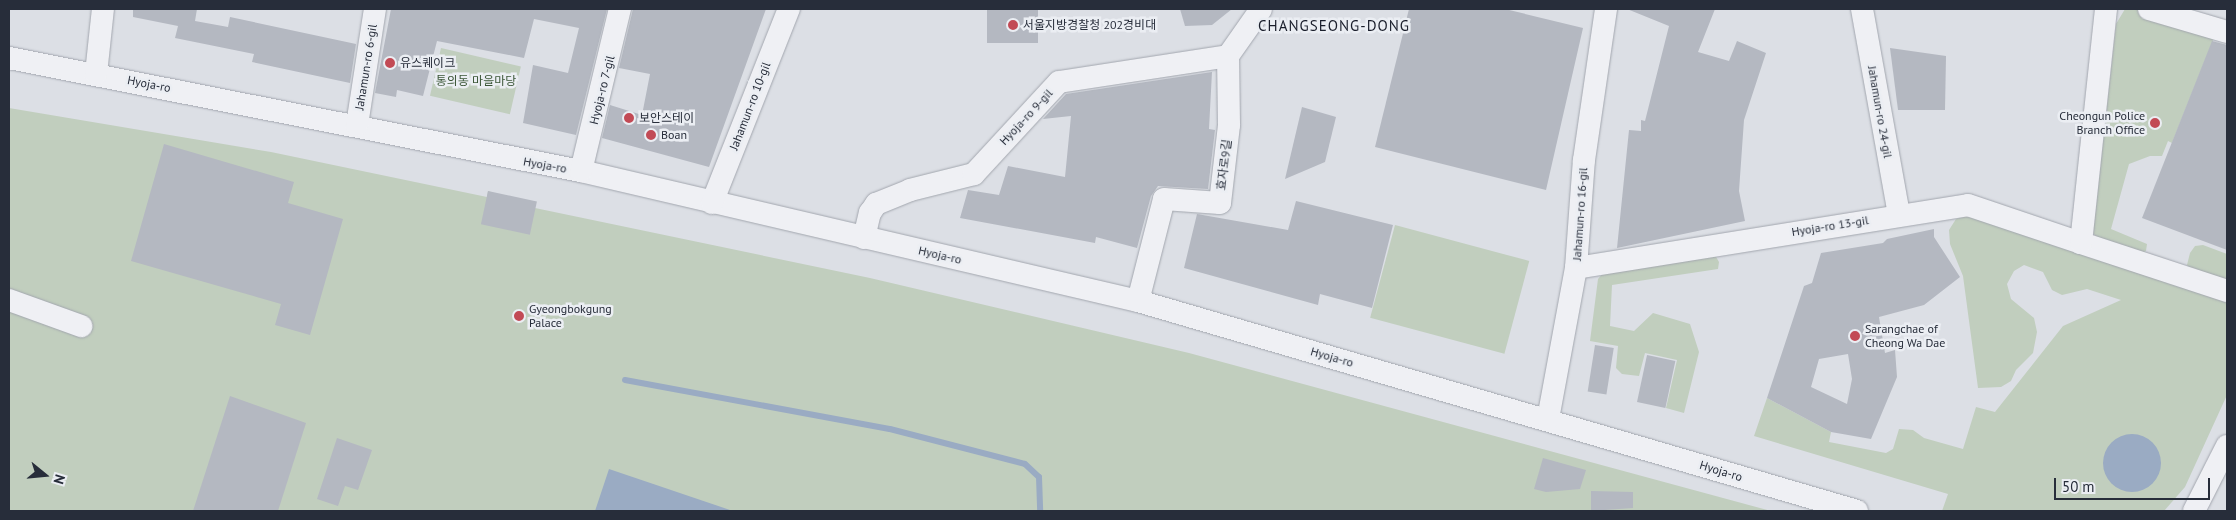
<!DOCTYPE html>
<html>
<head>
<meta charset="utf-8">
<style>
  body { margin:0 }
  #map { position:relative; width:2236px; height:520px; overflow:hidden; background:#dcdfe5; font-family:"PT Sans","Noto Sans KR",sans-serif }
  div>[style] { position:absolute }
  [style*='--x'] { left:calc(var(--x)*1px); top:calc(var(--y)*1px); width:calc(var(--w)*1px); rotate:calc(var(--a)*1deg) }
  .green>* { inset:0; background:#c1cebe; transform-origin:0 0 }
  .water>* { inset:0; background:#9aabc3 }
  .round { border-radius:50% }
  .stream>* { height:6px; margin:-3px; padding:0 3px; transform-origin:3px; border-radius:3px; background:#9aabc3 }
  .building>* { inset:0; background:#b4b8c1; transform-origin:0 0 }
  .roads { filter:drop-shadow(0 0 1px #a2a6ae) drop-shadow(0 0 1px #a2a6ae) }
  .minor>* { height:22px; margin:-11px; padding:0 11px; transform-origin:11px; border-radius:11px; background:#eff0f4 }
  .dots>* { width:14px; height:14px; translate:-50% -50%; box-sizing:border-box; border:2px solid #ebeef3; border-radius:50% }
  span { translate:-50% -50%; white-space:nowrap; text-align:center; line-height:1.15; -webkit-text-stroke:5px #ebeef3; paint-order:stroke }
  .poi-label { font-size:12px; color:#272d3a }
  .left { translate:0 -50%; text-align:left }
  .right { translate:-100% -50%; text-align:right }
  .street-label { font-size:12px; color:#272d3a }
  .park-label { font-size:12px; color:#3a5536 }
  .quarter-label { font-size:15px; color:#1a1e2b; letter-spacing:1px }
  .frame { position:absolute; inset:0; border:10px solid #272d3a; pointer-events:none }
  .north { position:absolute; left:20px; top:450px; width:50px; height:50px; -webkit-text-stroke:4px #ebeef3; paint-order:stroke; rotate:107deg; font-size:14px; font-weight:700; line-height:20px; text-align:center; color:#272d3a }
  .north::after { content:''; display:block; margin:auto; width:18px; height:22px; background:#272d3a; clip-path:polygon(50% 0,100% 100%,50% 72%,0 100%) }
  .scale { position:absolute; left:2054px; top:478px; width:156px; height:22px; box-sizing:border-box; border:2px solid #272d3a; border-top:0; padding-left:6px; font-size:15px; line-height:18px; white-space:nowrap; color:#272d3a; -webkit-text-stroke:4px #ebeef3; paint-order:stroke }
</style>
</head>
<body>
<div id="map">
  <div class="green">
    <div style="clip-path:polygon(2125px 9px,2145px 9px,2215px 35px,2172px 143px,2168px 141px,2162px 156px,2150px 156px,2129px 164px,2111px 229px,2147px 244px,2146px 251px,2137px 255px,2101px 242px,2093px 233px,2116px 24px)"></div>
    <div style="left:441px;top:48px;width:82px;height:49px;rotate:13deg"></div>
    <div style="clip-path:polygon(9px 108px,271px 152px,487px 197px,488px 191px,535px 208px,870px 278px,1189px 353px,1771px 511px,9px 511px)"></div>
    <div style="clip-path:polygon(1971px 214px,2227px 300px,2227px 395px,2185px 487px,2164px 511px,1942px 511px,1948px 494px,1754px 436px,1767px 398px,1831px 432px,1829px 442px,1886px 453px,1893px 449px,1899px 429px,1913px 430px,1924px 438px,1963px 449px,1976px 407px,1995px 412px,2063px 326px,2121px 300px,2087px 289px,2062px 295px,2052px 290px,2043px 272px,2024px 265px,2014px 271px,2007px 284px,2011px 299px,2034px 318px,2037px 332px,2033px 353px,2016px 370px,2011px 381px,2001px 387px,1978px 388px,1963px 276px,1950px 244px,1949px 230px,1956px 219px)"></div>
    <div style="left:1395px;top:225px;width:139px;height:96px;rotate:15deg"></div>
    <div style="clip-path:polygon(2203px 245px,2227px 254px,2227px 284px,2192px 273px,2187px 265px,2190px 253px,2195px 246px)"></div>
    <div style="clip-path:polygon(1715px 255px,1719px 262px,1718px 269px,1612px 285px,1610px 326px,1634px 331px,1653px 313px,1690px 324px,1699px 352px,1684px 413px,1666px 408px,1677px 360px,1645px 353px,1639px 376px,1622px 374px,1616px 368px,1618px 346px,1590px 341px,1598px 279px,1603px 273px)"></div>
  </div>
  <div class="water">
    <div class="round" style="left:2103px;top:434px;width:58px;height:58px"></div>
    <div style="clip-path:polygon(609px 469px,733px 511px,595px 511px)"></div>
  </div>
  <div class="stream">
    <div style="--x:625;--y:380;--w:269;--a:10.5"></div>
    <div style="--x:890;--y:429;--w:139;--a:14.5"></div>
    <div style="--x:1025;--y:464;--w:19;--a:43"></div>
    <div style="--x:1039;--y:477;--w:34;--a:88"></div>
  </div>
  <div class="building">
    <div style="clip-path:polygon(133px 9px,197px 9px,195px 21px,228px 27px,230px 17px,356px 44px,350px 83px,252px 62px,254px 54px,175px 38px,178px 26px,133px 17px)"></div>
    <div style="clip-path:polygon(391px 9px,607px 9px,576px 135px,523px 123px,533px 65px,568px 73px,579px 28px,534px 19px,524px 58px,437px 41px,423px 96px,397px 90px,396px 97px,375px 93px)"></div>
    <div style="clip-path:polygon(633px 9px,766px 9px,709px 167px,602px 138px,610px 105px,642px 115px,650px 74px,619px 68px)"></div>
    <div style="left:987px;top:9px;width:51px;height:34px"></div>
    <div style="clip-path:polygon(1180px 9px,1232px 9px,1212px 25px,1185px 26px)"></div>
    <div style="clip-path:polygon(1409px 9px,1505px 9px,1583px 28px,1546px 190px,1375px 147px)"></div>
    <div style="clip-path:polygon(1627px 9px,1715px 9px,1698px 52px,1729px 61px,1737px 41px,1766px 53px,1744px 120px,1739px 191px,1745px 221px,1617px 248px,1629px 130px,1641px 131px,1641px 120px,1645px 121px,1669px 26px)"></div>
    <div style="clip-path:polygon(2212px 41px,2227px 45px,2227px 250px,2142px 218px)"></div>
    <div style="clip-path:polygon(1890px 48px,1946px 56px,1945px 110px,1898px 110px)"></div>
    <div style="clip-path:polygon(1212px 72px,1209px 129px,1215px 130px,1208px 189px,1158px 186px,1151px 196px,1137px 248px,1096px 237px,1095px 243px,960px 218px,968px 190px,999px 195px,1008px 166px,1065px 177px,1071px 116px,1043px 119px,1066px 94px)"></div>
    <div style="clip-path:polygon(1302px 107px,1336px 117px,1325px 162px,1285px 179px)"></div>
    <div style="clip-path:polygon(164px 144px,294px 182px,288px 203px,343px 219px,310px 335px,275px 325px,281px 304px,131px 261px)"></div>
    <div style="left:488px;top:191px;width:50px;height:34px;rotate:12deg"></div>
    <div style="clip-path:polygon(1296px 201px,1393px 225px,1372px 308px,1320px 294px,1318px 305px,1184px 268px,1197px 214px,1288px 230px)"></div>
    <div style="clip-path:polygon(evenodd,1934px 229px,1934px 237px,1960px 277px,1924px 305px,1879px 317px,1885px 353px,1895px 350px,1897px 377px,1871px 439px,1831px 432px,1767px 398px,1804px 286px,1812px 283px,1821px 253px,1883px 243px,1887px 239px,1934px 229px,1848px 354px,1852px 379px,1847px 404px,1811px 387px,1819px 359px,1848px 354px)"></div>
    <div style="left:1595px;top:345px;width:19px;height:47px;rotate:9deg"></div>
    <div style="left:1647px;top:355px;width:29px;height:48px;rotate:12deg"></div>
    <div style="clip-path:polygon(230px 396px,306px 423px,278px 511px,193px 511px)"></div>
    <div style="clip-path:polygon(337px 438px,372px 450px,358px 490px,345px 486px,338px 506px,317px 499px)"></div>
    <div style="clip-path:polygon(1543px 458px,1586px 470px,1580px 489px,1546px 492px,1534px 489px)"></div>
    <div style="clip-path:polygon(1591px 491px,1633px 492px,1633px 508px,1591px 511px)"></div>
  </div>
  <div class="roads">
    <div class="minor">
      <div style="--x:1862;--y:9;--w:209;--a:79.8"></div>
      <div style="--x:2149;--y:9;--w:81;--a:16.4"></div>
      <div style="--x:9;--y:58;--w:583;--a:11.18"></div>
      <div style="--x:581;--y:171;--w:572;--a:13.14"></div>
      <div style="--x:1138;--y:301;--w:749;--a:16.28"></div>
      <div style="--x:96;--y:74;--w:65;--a:-83.9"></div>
      <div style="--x:357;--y:125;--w:117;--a:-81.2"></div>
      <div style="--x:581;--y:171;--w:167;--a:-76.5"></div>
      <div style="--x:712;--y:203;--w:209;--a:-68.4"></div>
      <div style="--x:864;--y:238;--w:26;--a:-77"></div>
      <div style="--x:870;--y:213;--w:11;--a:-56"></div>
      <div style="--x:876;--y:204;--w:37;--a:-22"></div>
      <div style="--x:910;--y:190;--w:66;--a:-14"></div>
      <div style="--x:974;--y:174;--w:125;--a:-47.3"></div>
      <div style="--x:1059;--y:82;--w:171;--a:-8.7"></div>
      <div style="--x:1228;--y:56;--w:57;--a:-54.9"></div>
      <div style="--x:2081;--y:243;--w:154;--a:18.2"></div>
      <div style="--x:1576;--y:268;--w:397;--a:-9.1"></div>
      <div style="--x:1968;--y:205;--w:119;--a:18.6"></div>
      <div style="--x:2081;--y:243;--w:235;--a:-83.9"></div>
      <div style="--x:9;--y:300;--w:77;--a:19.9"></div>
      <div style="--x:1138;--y:301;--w:105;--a:-75.7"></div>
      <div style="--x:1164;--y:199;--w:56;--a:4.1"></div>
      <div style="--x:1220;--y:203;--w:79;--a:-83.4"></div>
      <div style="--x:1229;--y:125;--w:69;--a:-90.8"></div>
      <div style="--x:1548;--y:419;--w:154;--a:-79.5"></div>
      <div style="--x:1576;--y:268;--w:108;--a:-85.8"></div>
      <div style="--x:1584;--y:160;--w:153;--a:-81.7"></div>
      <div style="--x:2194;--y:511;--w:73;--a:-63.1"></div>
    </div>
  </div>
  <div class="dots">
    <div style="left:1013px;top:25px;background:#c24a55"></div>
    <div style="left:390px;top:63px;background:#c24a55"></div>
    <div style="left:629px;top:118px;background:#c24a55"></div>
    <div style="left:2155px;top:123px;background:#c24a55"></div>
    <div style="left:651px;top:135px;background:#c24a55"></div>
    <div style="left:519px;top:316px;background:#c24a55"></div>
    <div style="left:1855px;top:336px;background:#c24a55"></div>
  </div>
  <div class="poi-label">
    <span class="left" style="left:1023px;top:25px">서울지방경찰청 202경비대</span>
    <span class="left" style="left:400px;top:63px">유스퀘이크</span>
    <span class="right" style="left:2145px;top:123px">Cheongun Police<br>Branch Office</span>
    <span class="left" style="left:639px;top:118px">보안스테이</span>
    <span class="left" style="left:661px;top:135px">Boan</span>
    <span class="left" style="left:529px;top:316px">Gyeongbokgung<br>Palace</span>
    <span class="left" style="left:1865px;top:336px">Sarangchae of<br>Cheong Wa Dae</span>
  </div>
  <div class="street-label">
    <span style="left:366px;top:67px;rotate:-81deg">Jahamun-ro 6-gil</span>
    <span style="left:149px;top:84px;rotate:11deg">Hyoja-ro</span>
    <span style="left:602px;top:90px;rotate:-76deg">Hyoja-ro 7-gil</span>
    <span style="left:750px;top:106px;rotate:-69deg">Jahamun-ro 10-gil</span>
    <span style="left:1880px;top:112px;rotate:80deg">Jahamun-ro 24-gil</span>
    <span style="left:1026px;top:117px;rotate:-47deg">Hyoja-ro 9-gil</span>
    <span style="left:545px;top:165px;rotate:10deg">Hyoja-ro</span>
    <span style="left:1224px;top:165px;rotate:-83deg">효자로9길</span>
    <span style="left:1580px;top:214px;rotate:-86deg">Jahamun-ro 16-gil</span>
    <span style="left:1830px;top:226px;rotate:-9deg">Hyoja-ro 13-gil</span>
    <span style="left:940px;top:255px;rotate:13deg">Hyoja-ro</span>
    <span style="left:1332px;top:357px;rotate:16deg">Hyoja-ro</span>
    <span style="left:1721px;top:471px;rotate:17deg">Hyoja-ro</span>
  </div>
  <div class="park-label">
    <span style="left:476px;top:81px">통의동 마을마당</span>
  </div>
  <div class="quarter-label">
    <span style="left:1334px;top:26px">CHANGSEONG-DONG</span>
  </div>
  <div class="frame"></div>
  <div class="north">N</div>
  <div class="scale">50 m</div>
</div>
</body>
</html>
